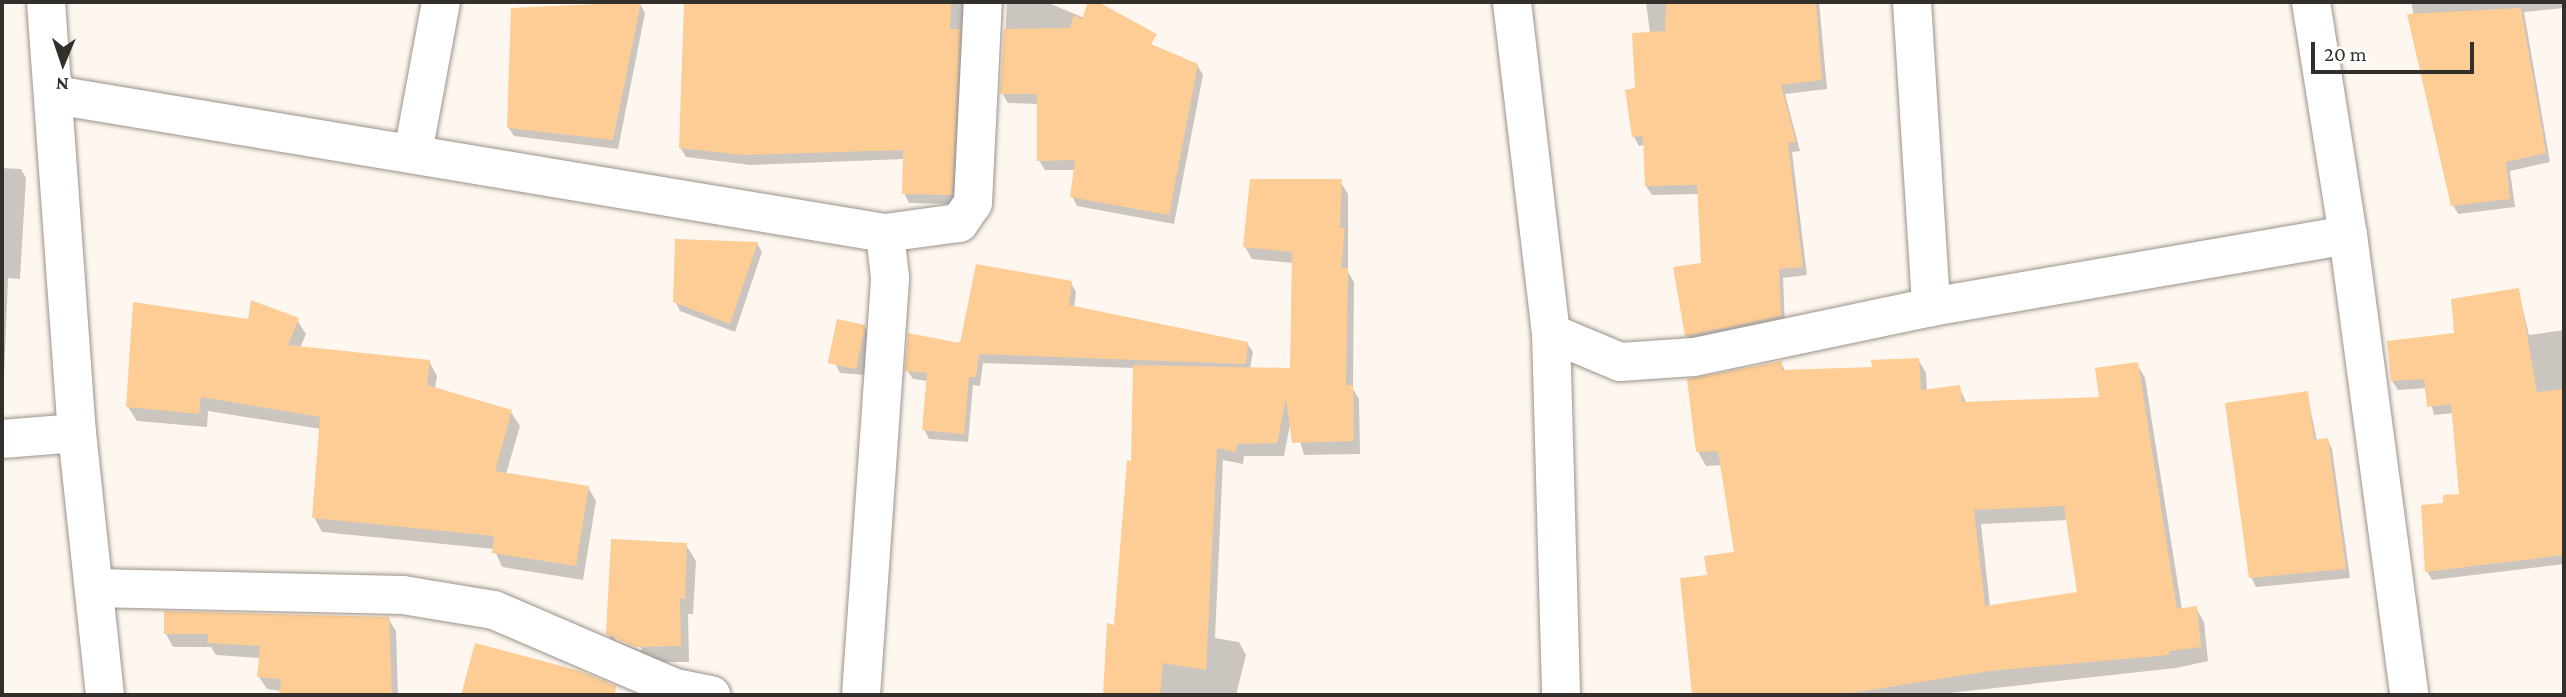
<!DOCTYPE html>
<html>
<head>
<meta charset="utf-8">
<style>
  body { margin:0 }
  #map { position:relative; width:2566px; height:697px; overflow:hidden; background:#fef7ef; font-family:"Crimson Pro",serif }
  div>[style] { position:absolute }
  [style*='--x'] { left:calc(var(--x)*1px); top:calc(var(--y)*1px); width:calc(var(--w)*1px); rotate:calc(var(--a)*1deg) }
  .shadow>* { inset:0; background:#0003 }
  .building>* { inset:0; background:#fdcd95; transform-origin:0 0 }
  .roads { filter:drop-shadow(0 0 2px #9b938a) drop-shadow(0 0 2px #9b938a) }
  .minor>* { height:38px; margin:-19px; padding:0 19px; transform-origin:19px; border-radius:19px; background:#fff }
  span { translate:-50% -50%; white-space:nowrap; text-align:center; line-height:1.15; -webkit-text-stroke:7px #fff; paint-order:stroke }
  .frame { position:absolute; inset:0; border:4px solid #33302c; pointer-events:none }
  .north { position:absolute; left:28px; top:28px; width:70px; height:70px; -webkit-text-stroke:5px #fff; paint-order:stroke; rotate:182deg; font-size:19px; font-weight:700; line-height:28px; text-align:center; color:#33302c }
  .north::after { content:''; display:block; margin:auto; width:24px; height:32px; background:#33302c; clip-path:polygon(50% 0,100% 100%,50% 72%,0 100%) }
  .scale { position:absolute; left:2311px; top:42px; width:163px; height:32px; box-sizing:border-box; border:4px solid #33302c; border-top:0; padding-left:9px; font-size:21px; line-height:24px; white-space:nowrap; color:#33302c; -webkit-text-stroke:5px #fff; paint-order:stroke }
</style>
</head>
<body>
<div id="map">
  <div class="shadow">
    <div style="clip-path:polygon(685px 2px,972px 2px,956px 204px,909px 203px,904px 193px,905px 159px,751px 165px,686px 157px,680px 147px)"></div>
    <div style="clip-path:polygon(1007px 2px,1046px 2px,1197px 65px,1203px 75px,1174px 224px,1077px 206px,1072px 196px,1075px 170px,1045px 170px,1039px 160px,1038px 104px,1008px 103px,1002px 93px)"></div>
    <div style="clip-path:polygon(1646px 2px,1819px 2px,1827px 89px,1785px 94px,1800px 151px,1792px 152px,1807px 275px,1783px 278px,1785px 325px,1692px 344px,1686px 335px,1703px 265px,1699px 194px,1652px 195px,1646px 186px,1645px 145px,1639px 146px,1634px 137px,1637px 90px,1650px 34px)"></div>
    <div style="clip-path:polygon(2411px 2px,2564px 2px,2564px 8px,2524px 12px,2550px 162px,2510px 171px,2515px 207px,2458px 214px,2453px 205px)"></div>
    <div style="clip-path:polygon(640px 4px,645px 13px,618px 149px,514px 136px,508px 127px)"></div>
    <div style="clip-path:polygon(2px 168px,21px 169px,26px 178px,20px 279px,8px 278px,2px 428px)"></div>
    <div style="clip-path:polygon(1340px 181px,1348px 194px,1348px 272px,1354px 282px,1353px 389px,1359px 399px,1360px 454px,1304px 455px,1292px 414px,1284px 456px,1244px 456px,1243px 464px,1223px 460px,1215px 638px,1239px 642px,1246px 655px,1236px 695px,1105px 695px,1109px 625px,1116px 627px,1133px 463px,1135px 368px,983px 363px,980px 386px,973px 385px,968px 442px,929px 439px,924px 429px,928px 381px,913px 379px,907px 370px,1071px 283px,1076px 292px,1074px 308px,1247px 343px,1253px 352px,1250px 369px,1292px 370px,1293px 263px,1252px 259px,1245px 247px)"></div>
    <div style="clip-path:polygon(757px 243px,762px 252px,735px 332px,680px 311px,675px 301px)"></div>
    <div style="clip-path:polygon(2518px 290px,2529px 335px,2564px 330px,2564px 564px,2432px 580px,2427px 571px,2445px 504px,2461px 496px,2454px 413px,2434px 415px,2427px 388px,2398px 390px,2392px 381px)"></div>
    <div style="clip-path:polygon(297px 320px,306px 334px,300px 348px,429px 361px,437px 376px,435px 389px,511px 412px,520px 426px,506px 474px,588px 487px,596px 501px,583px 580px,502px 567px,494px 549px,322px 532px,314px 517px,321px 429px,208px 411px,207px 427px,137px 421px,128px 407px,249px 321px)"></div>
    <div style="clip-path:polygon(864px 326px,869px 335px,866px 375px,840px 373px,835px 363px)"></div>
    <div style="clip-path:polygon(evenodd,1918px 359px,1926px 373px,1927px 391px,1959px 387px,1967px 404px,2101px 398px,2137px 364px,2145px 378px,2182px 610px,2196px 608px,2204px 622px,2208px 661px,2176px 668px,1931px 695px,1695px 695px,1682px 580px,1709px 576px,1736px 553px,1722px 465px,1706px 466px,1698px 452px,1689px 381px,1781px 363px,1786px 372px,1873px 369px,1918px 359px,2068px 520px,2079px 593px,1990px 607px,1981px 524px,2068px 520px)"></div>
    <div style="clip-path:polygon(2307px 393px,2317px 441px,2327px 439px,2332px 449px,2350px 578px,2256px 587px,2251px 577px)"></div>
    <div style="clip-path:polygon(evenodd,686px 545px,696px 561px,693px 614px,688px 614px,689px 662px,644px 662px,617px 650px,608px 634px,686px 545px,615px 636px,642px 648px,641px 651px,615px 640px,615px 636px)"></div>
    <div style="clip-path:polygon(388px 618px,396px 631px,398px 695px,281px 695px,281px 691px,267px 689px,259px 677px,261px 658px,216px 655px,211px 647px,173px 647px,166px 634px)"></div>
  </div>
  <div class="building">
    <div style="clip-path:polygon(641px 2px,613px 140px,507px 128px,511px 8px)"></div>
    <div style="clip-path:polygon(684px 2px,951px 2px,950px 29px,960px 29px,952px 195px,902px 194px,903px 150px,744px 155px,679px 148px)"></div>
    <div style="clip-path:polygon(1088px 2px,1098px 2px,1157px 34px,1151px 44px,1198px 64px,1169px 215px,1070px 197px,1075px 160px,1037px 161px,1037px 94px,1000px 94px,1004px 29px,1070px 28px,1074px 15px,1082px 19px)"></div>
    <div style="clip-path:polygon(1666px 2px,1816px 2px,1822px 80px,1781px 85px,1796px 142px,1788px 143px,1803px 267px,1779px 269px,1781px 316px,1685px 336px,1673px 267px,1701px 263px,1697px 185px,1645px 186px,1643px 136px,1632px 137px,1625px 90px,1635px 88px,1632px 33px,1665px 31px)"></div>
    <div style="clip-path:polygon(2521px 8px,2546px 153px,2506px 162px,2510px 199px,2451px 206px,2407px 14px)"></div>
    <div style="clip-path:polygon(1250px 179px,1342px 179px,1340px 228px,1345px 228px,1341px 268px,1348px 268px,1346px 385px,1353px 385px,1354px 441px,1292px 443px,1286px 398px,1277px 443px,1237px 444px,1236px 452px,1217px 448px,1206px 670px,1163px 663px,1160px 695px,1103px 695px,1107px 623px,1114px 625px,1127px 460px,1131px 461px,1133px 365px,1290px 368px,1292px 252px,1243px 247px)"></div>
    <div style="clip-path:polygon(675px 239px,758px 242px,730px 324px,673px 302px)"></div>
    <div style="clip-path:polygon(976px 264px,1072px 281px,1069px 305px,1248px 342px,1246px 364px,979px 354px,976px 377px,969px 377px,964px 434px,922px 430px,927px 373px,905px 371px,908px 333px,960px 343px)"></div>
    <div style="clip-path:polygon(2519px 288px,2537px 392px,2564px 389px,2564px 555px,2425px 572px,2421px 505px,2443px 503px,2443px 495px,2459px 494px,2451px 404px,2427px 407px,2424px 379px,2391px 381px,2387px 341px,2454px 333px,2451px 299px)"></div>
    <div style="clip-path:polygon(251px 300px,299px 318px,288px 345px,430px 360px,427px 385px,512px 410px,495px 471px,589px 486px,576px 566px,492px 553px,494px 536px,312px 518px,320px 417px,201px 397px,199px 414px,126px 407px,133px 302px,248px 319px)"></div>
    <div style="left:837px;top:319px;width:29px;height:45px;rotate:12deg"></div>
    <div style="clip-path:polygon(evenodd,1919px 358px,1921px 390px,1960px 385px,1962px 402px,2099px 397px,2095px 368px,2138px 362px,2177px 609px,2197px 606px,2201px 647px,2169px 651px,2169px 655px,1990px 671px,1838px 695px,1692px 695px,1680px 578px,1707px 575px,1704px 556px,1734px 552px,1718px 451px,1696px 452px,1687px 379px,1782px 361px,1782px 370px,1872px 367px,1871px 360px,1919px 358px,2064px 506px,2077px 592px,1985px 606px,1974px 510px,2064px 506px)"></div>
    <div style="clip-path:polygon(2308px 391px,2314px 440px,2328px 438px,2346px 569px,2249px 578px,2225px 403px)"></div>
    <div style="clip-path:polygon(611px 539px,687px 543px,685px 599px,680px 598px,681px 646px,635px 647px,606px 634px)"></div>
    <div style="clip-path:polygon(164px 611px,389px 617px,392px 695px,279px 695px,281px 679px,257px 677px,260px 646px,207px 643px,208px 634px,164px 634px)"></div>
    <div style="clip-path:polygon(475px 643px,580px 671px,616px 686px,615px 695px,461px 695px)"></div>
  </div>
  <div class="roads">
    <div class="minor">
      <div style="--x:46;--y:2;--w:432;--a:85.9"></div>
      <div style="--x:77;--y:433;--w:263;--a:83.9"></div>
      <div style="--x:1512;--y:2;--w:333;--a:83.3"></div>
      <div style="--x:1551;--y:333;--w:362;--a:88.4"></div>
      <div style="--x:1912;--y:2;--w:306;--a:86.4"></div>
      <div style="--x:2311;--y:2;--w:236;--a:81"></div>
      <div style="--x:2348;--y:235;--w:464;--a:82.4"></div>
      <div style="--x:55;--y:95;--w:841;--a:9.44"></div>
      <div style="--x:885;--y:233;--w:75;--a:-7.7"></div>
      <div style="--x:959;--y:223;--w:24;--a:-55"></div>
      <div style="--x:973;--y:203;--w:201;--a:-87.2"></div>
      <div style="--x:413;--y:153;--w:154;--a:-79.5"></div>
      <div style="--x:1551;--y:333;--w:75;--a:22.8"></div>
      <div style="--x:1620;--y:362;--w:74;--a:-3.9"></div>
      <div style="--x:1694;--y:357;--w:242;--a:-11.9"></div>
      <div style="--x:1931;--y:307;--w:423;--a:-9.8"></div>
      <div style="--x:2;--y:439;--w:75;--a:-4.6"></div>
      <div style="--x:94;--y:588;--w:309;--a:1.3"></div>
      <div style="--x:403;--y:595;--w:92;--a:9.4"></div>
      <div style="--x:494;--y:610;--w:197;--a:23.3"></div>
      <div style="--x:675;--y:688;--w:37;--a:11"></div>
      <div style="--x:861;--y:695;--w:418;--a:-86"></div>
      <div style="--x:890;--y:278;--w:45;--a:-96.3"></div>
    </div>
  </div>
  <div class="frame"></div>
  <div class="north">N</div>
  <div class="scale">20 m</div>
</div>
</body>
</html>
